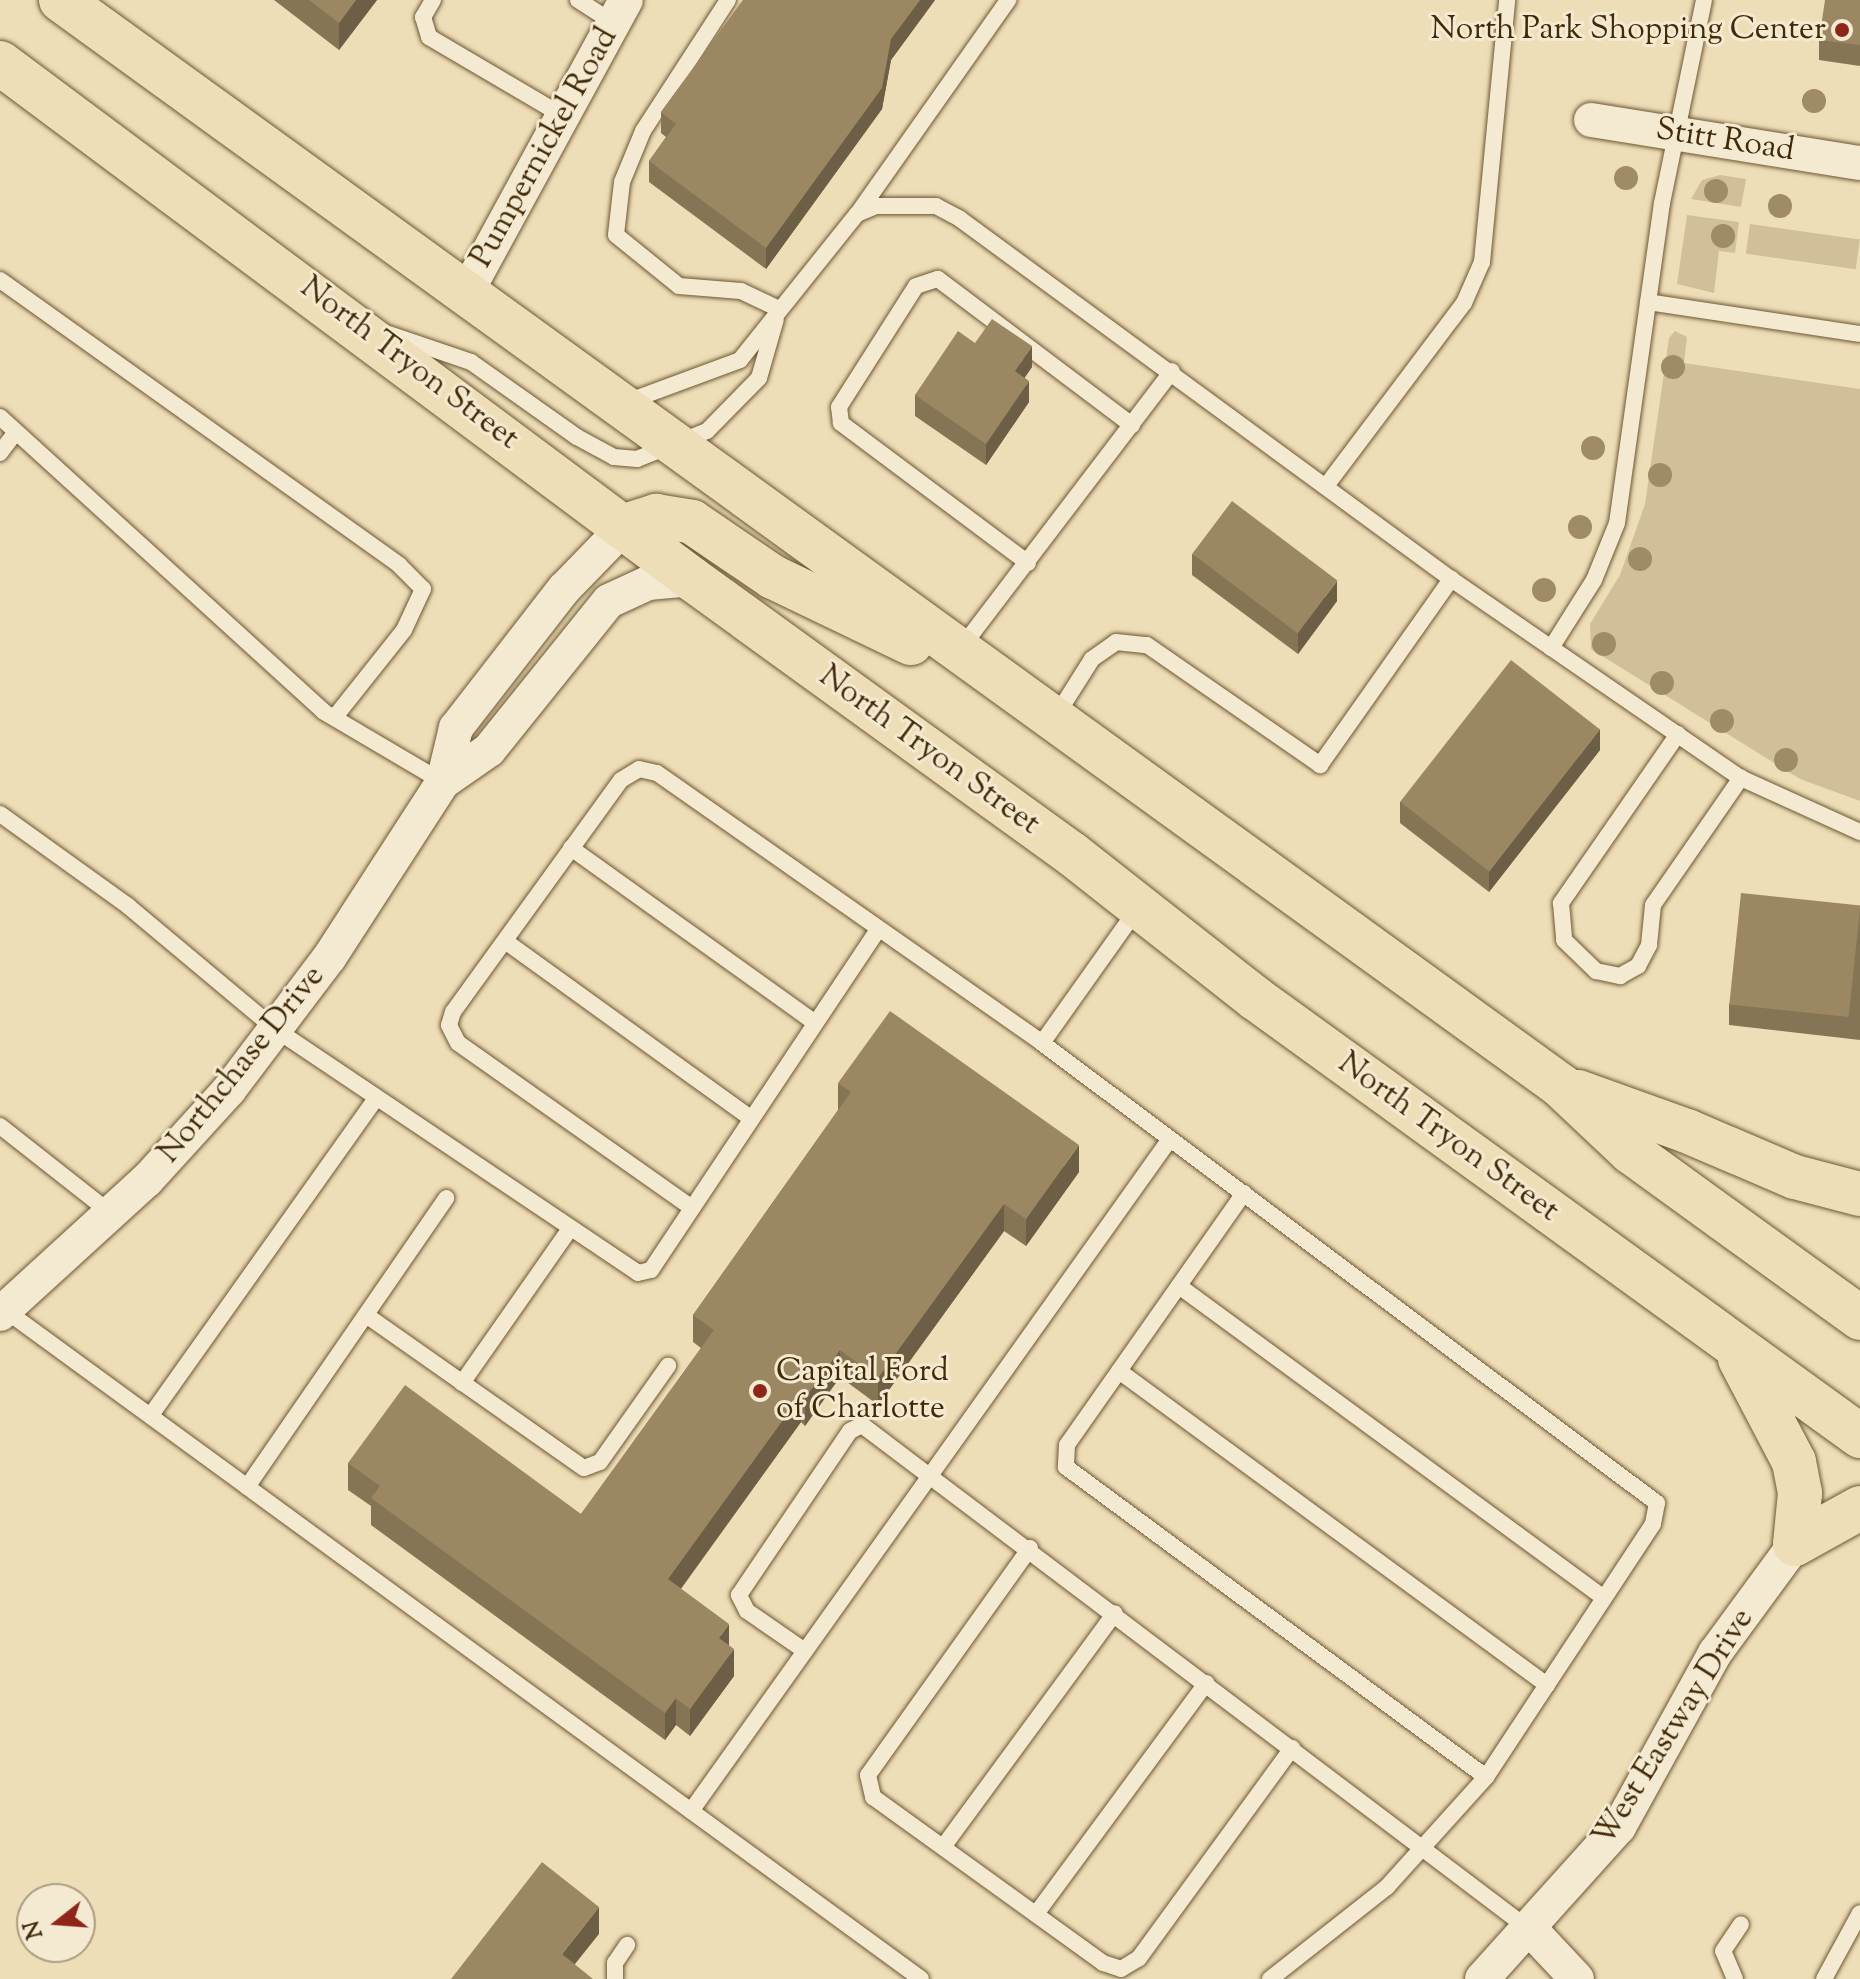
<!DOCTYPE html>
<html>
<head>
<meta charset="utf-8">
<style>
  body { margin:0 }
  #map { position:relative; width:1860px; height:1979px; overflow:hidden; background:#eedeb8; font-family:"Sorts Mill Goudy",serif }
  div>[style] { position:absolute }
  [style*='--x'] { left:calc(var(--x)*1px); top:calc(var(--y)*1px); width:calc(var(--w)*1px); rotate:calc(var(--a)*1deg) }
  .green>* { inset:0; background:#d1bf9a; transform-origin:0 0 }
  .roads { filter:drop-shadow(0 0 2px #6d5733) drop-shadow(0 0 2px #6d5733) }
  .lane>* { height:16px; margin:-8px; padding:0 8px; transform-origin:8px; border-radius:8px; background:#f4ead1 }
  .street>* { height:34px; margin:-17px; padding:0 17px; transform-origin:17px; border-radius:17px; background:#f4ead1 }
  .primary>* { height:44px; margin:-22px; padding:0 22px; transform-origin:22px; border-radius:22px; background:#eedeb8 }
  .trees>* { width:24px; height:24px; margin:-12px; border-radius:50%; background:#9f8c67 }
  .wall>* { inset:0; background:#857555 }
  .shaded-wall>* { inset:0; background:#6c5f45 }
  .building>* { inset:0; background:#9b8863; transform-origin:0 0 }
  .dots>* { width:22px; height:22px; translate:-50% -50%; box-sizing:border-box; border:4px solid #f4ead1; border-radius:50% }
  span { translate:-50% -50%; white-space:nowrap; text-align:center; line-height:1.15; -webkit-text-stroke:6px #f4ead1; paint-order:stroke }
  .poi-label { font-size:32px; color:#422a07 }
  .right { translate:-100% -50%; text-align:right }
  .left { translate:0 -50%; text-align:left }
  .street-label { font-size:32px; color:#422a07 }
  .north { position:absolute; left:16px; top:1883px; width:80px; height:80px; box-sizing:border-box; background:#f4ead1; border:2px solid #ad9d80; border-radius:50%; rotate:253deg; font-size:22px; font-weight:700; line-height:32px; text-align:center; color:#422a07 }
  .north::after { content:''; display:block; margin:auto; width:28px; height:36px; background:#8f2418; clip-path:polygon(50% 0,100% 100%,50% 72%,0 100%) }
</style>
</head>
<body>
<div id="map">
  <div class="green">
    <div style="clip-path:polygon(1720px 175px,1746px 179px,1741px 207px,1691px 199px,1702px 180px)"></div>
    <div style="clip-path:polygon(1687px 215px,1739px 222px,1735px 253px,1719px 251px,1714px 293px,1677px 284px)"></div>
    <div style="left:1750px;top:224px;width:111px;height:30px;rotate:8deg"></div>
    <div style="clip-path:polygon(1675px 331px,1687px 337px,1684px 363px,1860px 389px,1860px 801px,1800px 779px,1591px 649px,1590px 624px,1620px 575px,1645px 504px,1669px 338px)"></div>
  </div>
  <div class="roads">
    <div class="lane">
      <div style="--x:433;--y:0;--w:20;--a:120"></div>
      <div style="--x:423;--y:17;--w:21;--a:73"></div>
      <div style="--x:429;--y:37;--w:156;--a:30.5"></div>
      <div style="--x:578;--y:0;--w:43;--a:32.6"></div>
      <div style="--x:728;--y:0;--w:156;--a:123"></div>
      <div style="--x:643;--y:131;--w:55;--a:112.4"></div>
      <div style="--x:622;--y:182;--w:53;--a:96.5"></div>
      <div style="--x:616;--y:235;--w:81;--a:39"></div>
      <div style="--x:679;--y:286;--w:62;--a:4.6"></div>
      <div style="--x:741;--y:291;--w:42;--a:25.3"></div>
      <div style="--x:858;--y:213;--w:261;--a:-54.8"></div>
      <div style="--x:0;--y:280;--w:490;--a:35.5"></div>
      <div style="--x:399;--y:565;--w:34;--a:45"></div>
      <div style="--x:423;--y:589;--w:45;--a:114.9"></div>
      <div style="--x:404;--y:630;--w:112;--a:128.5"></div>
      <div style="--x:1648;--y:302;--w:214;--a:8.6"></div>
      <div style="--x:389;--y:334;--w:87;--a:18.9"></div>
      <div style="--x:471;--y:362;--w:130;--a:35.3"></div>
      <div style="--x:577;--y:437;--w:42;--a:28.4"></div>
      <div style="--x:614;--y:457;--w:23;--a:5"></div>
      <div style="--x:637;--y:459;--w:75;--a:-21.8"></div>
      <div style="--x:707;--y:431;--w:74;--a:-45.5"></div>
      <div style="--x:759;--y:378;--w:61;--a:-73.9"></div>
      <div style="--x:624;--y:403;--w:124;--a:-20.3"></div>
      <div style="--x:740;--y:360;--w:187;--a:-51.3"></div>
      <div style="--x:857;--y:214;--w:21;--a:-23"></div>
      <div style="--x:876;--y:206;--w:60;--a:0"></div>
      <div style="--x:936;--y:206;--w:27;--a:28"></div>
      <div style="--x:960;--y:219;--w:609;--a:36.25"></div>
      <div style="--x:1451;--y:579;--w:352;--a:34.5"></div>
      <div style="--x:1741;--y:778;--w:131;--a:24.4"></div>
      <div style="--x:0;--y:417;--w:438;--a:42.3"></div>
      <div style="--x:324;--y:712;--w:138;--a:30.5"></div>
      <div style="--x:0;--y:453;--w:25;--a:-53"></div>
      <div style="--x:1326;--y:486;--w:229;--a:-53"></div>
      <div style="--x:1464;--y:303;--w:45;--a:-66.3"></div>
      <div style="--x:1482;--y:262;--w:263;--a:-84.5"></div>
      <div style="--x:1028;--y:563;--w:234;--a:-143.2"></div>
      <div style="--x:841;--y:423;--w:16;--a:-97"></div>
      <div style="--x:839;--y:407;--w:143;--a:-57.5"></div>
      <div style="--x:916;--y:286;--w:23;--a:-18"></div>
      <div style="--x:938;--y:279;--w:243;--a:37"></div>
      <div style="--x:961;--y:648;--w:348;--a:-52.7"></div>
      <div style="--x:1551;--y:648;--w:80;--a:-57.7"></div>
      <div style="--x:1594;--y:580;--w:61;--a:-68"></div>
      <div style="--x:1617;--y:523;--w:323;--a:-82"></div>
      <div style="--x:1662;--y:203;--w:207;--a:-78.3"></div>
      <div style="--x:1056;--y:716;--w:67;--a:-57.7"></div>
      <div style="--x:1092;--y:659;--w:29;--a:-35"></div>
      <div style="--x:1116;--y:642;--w:31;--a:6"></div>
      <div style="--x:1147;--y:645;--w:211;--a:34.7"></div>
      <div style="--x:1320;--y:765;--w:228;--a:-54.8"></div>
      <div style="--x:1678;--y:734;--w:206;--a:124.7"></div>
      <div style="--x:1561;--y:903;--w:37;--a:85"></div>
      <div style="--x:1564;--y:940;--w:45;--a:44.1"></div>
      <div style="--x:1596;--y:971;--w:25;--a:12"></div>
      <div style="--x:1620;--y:976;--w:21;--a:-29"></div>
      <div style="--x:1638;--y:966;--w:24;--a:-62"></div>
      <div style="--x:1649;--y:945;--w:40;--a:-84.3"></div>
      <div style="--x:1653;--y:905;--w:155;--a:-55.3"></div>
      <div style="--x:0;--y:814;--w:158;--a:35.7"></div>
      <div style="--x:128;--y:906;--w:192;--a:39.9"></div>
      <div style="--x:275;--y:1029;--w:437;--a:33.9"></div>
      <div style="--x:638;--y:1273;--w:13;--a:-13"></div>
      <div style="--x:651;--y:1270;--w:409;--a:-56.3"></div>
      <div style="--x:571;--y:848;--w:300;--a:35.6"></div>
      <div style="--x:505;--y:941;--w:304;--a:35.8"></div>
      <div style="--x:1042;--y:1043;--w:166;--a:-54.6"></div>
      <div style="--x:0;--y:1126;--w:142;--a:38.2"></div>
      <div style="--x:1244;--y:1193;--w:308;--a:125.1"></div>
      <div style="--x:1067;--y:1445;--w:22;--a:93"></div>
      <div style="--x:1066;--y:1467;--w:522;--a:36.43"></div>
      <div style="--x:692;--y:1208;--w:286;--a:-144.8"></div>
      <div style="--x:458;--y:1043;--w:20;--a:-117"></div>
      <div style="--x:449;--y:1025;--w:14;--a:-73"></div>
      <div style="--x:453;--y:1012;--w:286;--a:-54.1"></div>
      <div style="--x:621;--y:780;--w:21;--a:-31"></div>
      <div style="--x:639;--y:769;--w:18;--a:13"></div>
      <div style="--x:657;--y:773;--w:470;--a:35"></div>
      <div style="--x:1042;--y:1043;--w:768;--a:36.8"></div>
      <div style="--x:1657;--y:1503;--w:21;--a:101"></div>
      <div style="--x:1653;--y:1524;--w:303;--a:123.4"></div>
      <div style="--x:1486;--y:1777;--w:148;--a:132"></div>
      <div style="--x:1387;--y:1887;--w:149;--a:141.8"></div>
      <div style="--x:1179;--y:1286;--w:527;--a:36.28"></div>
      <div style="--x:5;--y:1310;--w:1134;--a:36.14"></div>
      <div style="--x:366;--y:1315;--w:266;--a:35.1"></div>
      <div style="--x:584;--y:1468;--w:17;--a:-21"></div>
      <div style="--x:600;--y:1462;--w:118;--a:-54.7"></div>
      <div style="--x:1119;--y:1371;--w:531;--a:36.27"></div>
      <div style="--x:462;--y:1383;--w:188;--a:-55"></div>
      <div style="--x:151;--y:1415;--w:389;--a:-54.6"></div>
      <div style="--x:247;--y:1487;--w:351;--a:-55.4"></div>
      <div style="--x:1030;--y:1548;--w:279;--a:125.5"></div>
      <div style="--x:868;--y:1775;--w:23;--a:77"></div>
      <div style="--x:873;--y:1797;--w:284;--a:35.8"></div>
      <div style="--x:1103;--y:1963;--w:19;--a:18"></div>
      <div style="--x:1121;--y:1969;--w:21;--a:-31"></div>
      <div style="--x:1139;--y:1958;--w:260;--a:-53.9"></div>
      <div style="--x:805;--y:1651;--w:70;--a:-145.4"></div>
      <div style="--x:747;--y:1611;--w:18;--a:-117"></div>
      <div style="--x:739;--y:1595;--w:198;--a:-55.9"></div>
      <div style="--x:850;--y:1431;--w:13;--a:-27"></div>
      <div style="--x:862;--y:1425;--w:836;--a:37.08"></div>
      <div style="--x:691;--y:1811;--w:825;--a:-54.52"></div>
      <div style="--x:943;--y:1847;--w:290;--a:-53.7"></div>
      <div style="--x:1036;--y:1914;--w:287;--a:-53.6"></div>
      <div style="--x:615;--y:1979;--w:16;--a:-90"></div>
      <div style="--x:615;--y:1963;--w:22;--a:-56"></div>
      <div style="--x:1735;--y:1979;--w:30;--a:-113"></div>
      <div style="--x:1723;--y:1951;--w:32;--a:-56"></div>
      <div style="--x:1824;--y:1979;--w:75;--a:-61.4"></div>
    </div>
    <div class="street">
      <div style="--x:1591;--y:120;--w:272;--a:9.1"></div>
      <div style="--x:464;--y:297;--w:338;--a:-61.4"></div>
      <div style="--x:443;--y:782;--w:56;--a:-34.8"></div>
      <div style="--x:489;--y:750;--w:191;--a:-51.2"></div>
      <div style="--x:609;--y:601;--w:43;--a:-24.8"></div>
      <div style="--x:648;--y:583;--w:44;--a:-5.2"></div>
      <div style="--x:0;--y:1314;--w:199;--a:-42.4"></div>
      <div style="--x:147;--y:1180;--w:122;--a:-47.7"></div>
      <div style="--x:229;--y:1090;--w:166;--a:-52.9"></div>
      <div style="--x:329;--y:958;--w:210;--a:-57.1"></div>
      <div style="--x:443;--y:782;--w:56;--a:-76.5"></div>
      <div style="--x:456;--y:728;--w:176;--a:-52.2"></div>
      <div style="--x:564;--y:589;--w:88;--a:-45.9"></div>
      <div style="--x:1531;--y:1930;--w:67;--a:46.8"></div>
      <div style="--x:1482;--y:1979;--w:205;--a:-48"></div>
      <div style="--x:1619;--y:1827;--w:199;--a:-61.1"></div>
      <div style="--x:1715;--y:1653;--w:135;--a:-53.7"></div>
    </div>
    <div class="primary">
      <div style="--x:61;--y:0;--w:1852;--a:35.9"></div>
      <div style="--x:1561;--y:1086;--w:96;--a:43.3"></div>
      <div style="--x:1631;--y:1152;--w:283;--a:35.9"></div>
      <div style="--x:0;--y:63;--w:863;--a:36.71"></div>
      <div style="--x:692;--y:579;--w:469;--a:35.9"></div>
      <div style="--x:1072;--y:854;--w:233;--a:38.2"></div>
      <div style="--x:1255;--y:998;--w:747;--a:35.9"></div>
      <div style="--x:625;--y:526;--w:33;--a:-18"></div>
      <div style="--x:656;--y:516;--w:36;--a:9"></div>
      <div style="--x:692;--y:522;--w:98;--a:34.2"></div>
      <div style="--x:773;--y:577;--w:153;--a:25.6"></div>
      <div style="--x:1578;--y:1092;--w:116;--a:19.7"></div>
      <div style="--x:1687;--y:1131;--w:117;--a:23.1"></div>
      <div style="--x:1795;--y:1177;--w:67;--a:14.7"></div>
      <div style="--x:1740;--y:1359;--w:116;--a:62.3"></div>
      <div style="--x:1794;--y:1462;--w:32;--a:79"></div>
      <div style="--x:1800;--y:1493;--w:51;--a:95.6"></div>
      <div style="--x:1795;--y:1544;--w:74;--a:-29"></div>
    </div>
  </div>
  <div class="trees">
    <div style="left:1814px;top:101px"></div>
    <div style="left:1626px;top:178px"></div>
    <div style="left:1716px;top:191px"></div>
    <div style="left:1780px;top:206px"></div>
    <div style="left:1723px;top:236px"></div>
    <div style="left:1673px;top:367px"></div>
    <div style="left:1593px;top:448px"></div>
    <div style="left:1660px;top:475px"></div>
    <div style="left:1580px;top:527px"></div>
    <div style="left:1640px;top:559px"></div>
    <div style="left:1544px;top:590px"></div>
    <div style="left:1604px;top:644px"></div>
    <div style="left:1662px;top:683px"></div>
    <div style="left:1722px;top:721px"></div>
    <div style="left:1786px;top:760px"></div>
  </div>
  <div class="wall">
    <div style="clip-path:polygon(274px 0,377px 0,339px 50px)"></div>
    <div style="clip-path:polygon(743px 0,935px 0,891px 60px,882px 109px,766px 269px,649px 182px,649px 161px,666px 137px,661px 133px,661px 112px)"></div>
    <div style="clip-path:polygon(1860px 0,1860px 66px,1819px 60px,1819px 40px)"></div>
    <div style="clip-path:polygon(975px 343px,1032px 367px,1024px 378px,1029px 402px,986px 465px,915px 416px,915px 395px)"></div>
    <div style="clip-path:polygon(1192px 554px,1337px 601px,1298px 654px,1192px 575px)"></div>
    <div style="clip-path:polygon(1600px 750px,1489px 892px,1400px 823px,1400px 802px)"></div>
    <div style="clip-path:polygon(1860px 906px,1860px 1040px,1729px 1025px,1729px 1004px)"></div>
    <div style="clip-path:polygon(838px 1083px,1079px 1172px,1026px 1246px,1004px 1231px,878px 1405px,840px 1377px,805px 1426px,801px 1422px,681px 1589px,729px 1646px,734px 1676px,690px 1736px,676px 1725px,665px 1740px,371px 1525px,371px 1506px,348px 1490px,348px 1463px,581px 1514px,701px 1348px,693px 1342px,693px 1315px,838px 1110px)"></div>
  </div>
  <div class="shaded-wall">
    <div style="clip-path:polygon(356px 0,377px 0,339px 50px,339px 23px)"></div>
    <div style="clip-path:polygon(920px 0,935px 0,891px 60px,882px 109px,766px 269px,766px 248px,891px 39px)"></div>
    <div style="clip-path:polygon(1032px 346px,1032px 367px,1015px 392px,1015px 371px)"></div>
    <div style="clip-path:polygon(1029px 381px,1029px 402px,986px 465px,986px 444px)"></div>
    <div style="clip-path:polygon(1337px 581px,1337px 601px,1298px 654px,1298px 633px)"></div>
    <div style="clip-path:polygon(1600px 729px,1600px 750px,1489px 892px,1489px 872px)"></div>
    <div style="clip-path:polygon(1079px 1145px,1079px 1172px,1026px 1246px,1026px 1219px)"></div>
    <div style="clip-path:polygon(1004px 1204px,1004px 1231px,878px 1405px,878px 1378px)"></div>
    <div style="clip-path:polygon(840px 1350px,840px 1377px,805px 1426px,805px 1398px)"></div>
    <div style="clip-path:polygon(801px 1395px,801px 1422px,668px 1606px,668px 1579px)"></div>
    <div style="clip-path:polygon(729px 1624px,729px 1651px,719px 1638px)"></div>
    <div style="clip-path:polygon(734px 1649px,734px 1676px,690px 1736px,690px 1709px)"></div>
    <div style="clip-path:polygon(676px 1698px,676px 1725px,665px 1740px,665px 1713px)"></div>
    <div style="clip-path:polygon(599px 1907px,599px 1934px,563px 1979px,562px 1954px)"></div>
  </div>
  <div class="building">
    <div style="clip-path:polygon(309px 0,356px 0,339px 23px)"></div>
    <div style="clip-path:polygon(743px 0,920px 0,891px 39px,882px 88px,766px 248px,649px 161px,676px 124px,661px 112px)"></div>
    <div style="clip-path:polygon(1825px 0,1860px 0,1860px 45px,1819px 40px)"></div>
    <div style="clip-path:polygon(992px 319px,1032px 346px,1015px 371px,1029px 381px,986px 444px,915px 395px,958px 331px,975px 343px)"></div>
    <div style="left:1232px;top:501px;width:132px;height:66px;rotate:37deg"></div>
    <div style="left:1511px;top:660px;width:113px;height:180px;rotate:38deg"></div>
    <div style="left:1741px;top:893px;width:120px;height:112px;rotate:6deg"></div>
    <div style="clip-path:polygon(890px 1011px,1079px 1145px,1026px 1219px,1004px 1204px,878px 1378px,840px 1350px,805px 1398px,801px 1395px,668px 1579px,729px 1624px,719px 1638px,734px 1649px,690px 1709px,676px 1698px,665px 1713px,371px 1498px,380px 1486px,348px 1463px,405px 1385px,581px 1514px,714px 1330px,693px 1315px,851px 1092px,838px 1083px)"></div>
    <div style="clip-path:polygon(542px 1862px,599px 1907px,562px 1954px,593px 1979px,451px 1979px)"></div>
  </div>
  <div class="dots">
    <div style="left:1842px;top:30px;background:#8f2418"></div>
    <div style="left:760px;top:1391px;background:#8f2418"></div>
  </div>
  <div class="poi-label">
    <span class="right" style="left:1826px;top:30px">North Park Shopping Center</span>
    <span class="left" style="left:776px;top:1391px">Capital Ford<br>of Charlotte</span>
  </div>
  <div class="street-label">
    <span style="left:1725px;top:141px;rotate:9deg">Stitt Road</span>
    <span style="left:545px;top:148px;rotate:-61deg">Pumpernickel Road</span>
    <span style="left:409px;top:364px;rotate:37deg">North Tryon Street</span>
    <span style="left:929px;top:751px;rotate:36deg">North Tryon Street</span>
    <span style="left:242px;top:1065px;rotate:-51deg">Northchase Drive</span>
    <span style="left:1448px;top:1138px;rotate:36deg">North Tryon Street</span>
    <span style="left:1674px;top:1728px;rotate:-58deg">West Eastway Drive</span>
  </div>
  <div class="north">N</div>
</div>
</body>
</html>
